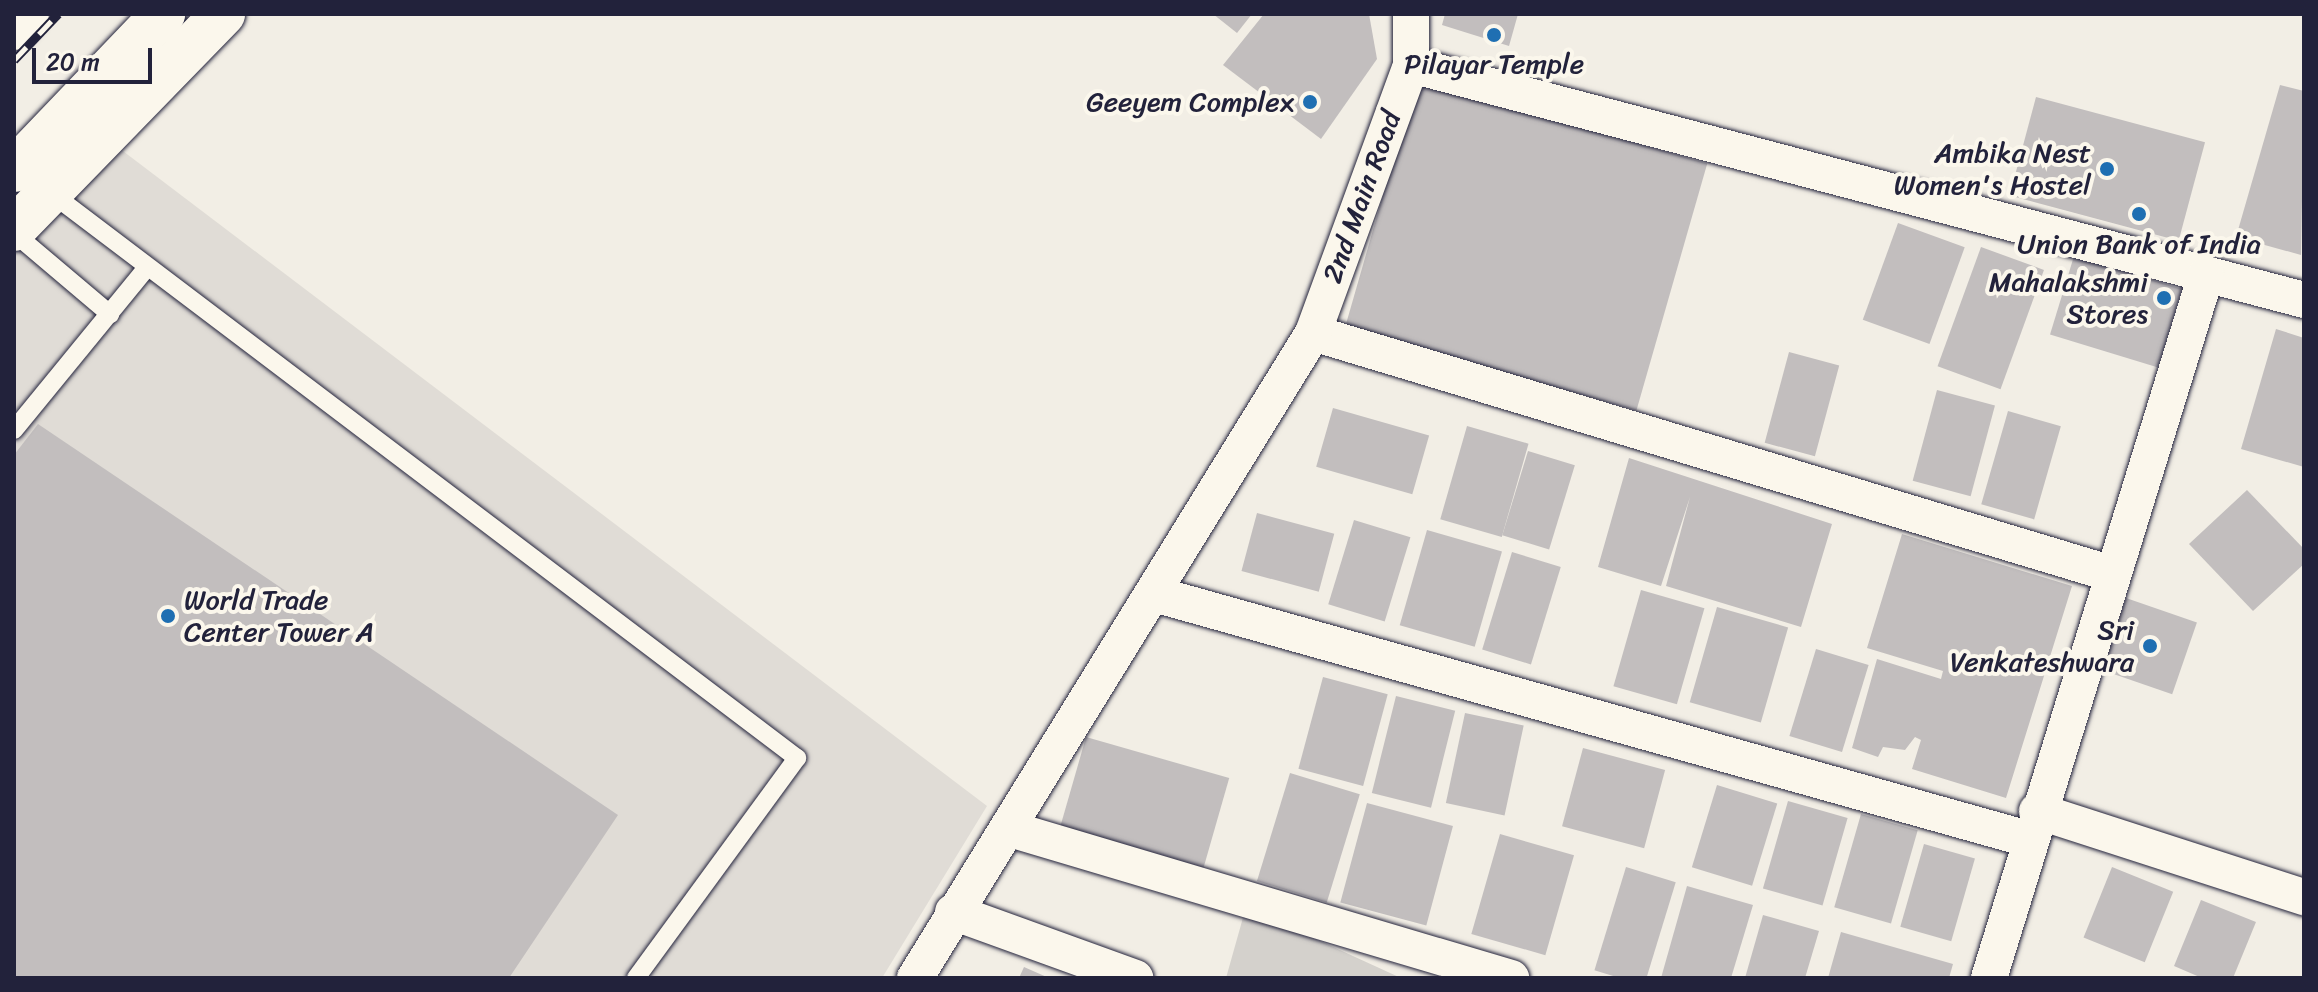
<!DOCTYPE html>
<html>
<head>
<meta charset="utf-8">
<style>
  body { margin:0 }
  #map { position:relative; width:2318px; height:992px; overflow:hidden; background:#f2eee5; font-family:Sriracha,sans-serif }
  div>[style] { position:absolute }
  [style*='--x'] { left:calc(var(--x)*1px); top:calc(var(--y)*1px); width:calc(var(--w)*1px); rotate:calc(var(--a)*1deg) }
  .built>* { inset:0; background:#e0dcd6 }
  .green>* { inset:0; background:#d4d1cc }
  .building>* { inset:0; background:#c2bebe; transform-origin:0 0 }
  .roads { filter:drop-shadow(0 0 2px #22223b) drop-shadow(0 0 2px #22223b) }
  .service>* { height:18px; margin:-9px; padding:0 9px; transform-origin:9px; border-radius:9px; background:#fbf7ec }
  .minor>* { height:36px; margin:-18px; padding:0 18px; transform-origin:18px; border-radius:18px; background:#fbf7ec }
  .tertiary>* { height:44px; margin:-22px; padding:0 22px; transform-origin:22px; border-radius:22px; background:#fbf7ec }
  .primary>* { height:44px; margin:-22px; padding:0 22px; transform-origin:22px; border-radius:22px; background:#fbf7ec }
  .rail>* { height:9px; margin-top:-4.5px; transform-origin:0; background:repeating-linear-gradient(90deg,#fbf7ec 0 18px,#22223b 0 36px); box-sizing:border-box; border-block:2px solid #22223b }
  .dots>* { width:22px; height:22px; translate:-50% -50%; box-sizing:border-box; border:4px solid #fbf7ec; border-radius:50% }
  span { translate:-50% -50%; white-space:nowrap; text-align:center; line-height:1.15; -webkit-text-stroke:8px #fbf7ec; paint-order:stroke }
  .poi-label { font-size:28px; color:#22223b }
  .right { translate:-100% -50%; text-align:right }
  .left { translate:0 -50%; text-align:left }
  .street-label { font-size:28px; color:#22223b }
  .frame { position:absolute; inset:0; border:16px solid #22223b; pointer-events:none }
  .scale { position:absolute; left:32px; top:48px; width:120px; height:36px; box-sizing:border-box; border:4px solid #22223b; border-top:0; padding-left:10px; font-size:24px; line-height:28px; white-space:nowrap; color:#22223b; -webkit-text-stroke:6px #fbf7ec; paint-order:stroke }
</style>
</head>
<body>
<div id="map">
  <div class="built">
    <div style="clip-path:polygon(115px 145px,987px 806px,882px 978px,14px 978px,14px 254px)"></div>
  </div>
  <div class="green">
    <div style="clip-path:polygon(1246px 907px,1401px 978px,1226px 978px)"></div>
  </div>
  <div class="building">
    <div style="clip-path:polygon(1213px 14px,1252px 14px,1237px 33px)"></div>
    <div style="clip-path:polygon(1264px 14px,1369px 14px,1377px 59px,1321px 139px,1223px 65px)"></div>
    <div style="clip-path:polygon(1445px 14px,1518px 14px,1509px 46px,1442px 25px)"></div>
    <div style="left:1416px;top:80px;width:303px;height:257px;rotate:16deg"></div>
    <div style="clip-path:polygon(2280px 85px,2304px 91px,2301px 255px,2236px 237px)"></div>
    <div style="left:2036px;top:97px;width:175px;height:102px;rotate:15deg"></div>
    <div style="left:1898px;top:223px;width:71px;height:103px;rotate:20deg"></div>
    <div style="left:1981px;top:247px;width:67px;height:127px;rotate:20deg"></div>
    <div style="left:2074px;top:256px;width:113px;height:82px;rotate:17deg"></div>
    <div style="clip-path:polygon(2276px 329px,2304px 338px,2304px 467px,2241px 449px)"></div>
    <div style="left:1789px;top:352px;width:52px;height:94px;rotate:15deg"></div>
    <div style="left:1937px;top:390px;width:60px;height:94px;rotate:15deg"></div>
    <div style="left:1333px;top:408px;width:100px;height:61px;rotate:16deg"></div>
    <div style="left:2008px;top:411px;width:55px;height:97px;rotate:16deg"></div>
    <div style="clip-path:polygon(38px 424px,618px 815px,509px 978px,14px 978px,14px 455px)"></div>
    <div style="left:1467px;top:426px;width:64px;height:97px;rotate:16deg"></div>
    <div style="left:1528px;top:451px;width:49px;height:88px;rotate:17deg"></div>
    <div style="clip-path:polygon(1629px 458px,1832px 524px,1801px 627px,1666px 586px,1690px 497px,1661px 586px,1598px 567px)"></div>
    <div style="clip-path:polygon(2247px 490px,2304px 549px,2304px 564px,2253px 611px,2189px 544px)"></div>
    <div style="left:1257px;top:513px;width:80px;height:60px;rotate:15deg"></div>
    <div style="left:1354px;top:520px;width:59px;height:88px;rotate:17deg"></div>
    <div style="left:1427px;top:530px;width:78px;height:99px;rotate:16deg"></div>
    <div style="clip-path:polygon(1902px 534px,2072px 586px,2006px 798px,1912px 769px,1921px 740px,1915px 737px,1905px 750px,1883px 747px,1878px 757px,1852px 748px,1877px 659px,1941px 679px,1943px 671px,1867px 648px)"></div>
    <div style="left:1512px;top:552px;width:51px;height:102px;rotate:17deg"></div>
    <div style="left:1641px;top:590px;width:66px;height:100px;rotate:16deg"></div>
    <div style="left:2126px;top:598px;width:75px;height:76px;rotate:19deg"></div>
    <div style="left:1717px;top:607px;width:74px;height:99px;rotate:16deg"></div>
    <div style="left:1816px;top:649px;width:55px;height:91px;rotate:17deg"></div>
    <div style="left:1323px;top:677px;width:67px;height:95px;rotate:15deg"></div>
    <div style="left:1396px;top:696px;width:61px;height:100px;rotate:14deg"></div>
    <div style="left:1465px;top:713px;width:60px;height:92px;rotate:12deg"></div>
    <div style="left:1086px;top:737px;width:149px;height:95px;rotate:16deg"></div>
    <div style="left:1583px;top:748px;width:85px;height:81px;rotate:15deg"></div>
    <div style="left:1290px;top:773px;width:73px;height:113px;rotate:17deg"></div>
    <div style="left:1717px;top:785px;width:63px;height:86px;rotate:17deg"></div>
    <div style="left:1788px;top:801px;width:62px;height:91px;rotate:16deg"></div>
    <div style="left:1367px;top:803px;width:89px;height:103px;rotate:15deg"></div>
    <div style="left:1861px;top:814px;width:59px;height:97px;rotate:16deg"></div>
    <div style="left:1500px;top:834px;width:77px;height:104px;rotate:16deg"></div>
    <div style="left:1924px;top:844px;width:53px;height:86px;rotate:16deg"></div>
    <div style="left:1626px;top:867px;width:52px;height:108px;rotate:17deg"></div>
    <div style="left:2112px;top:867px;width:66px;height:76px;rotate:22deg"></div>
    <div style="clip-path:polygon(1687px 886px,1753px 905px,1731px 978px,1661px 978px)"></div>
    <div style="clip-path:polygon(2201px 900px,2256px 922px,2233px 978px,2202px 978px,2174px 966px)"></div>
    <div style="clip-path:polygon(1763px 915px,1819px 931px,1805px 978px,1745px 978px)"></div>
    <div style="clip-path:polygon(1841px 932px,1953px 964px,1949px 978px,1828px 978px)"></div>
    <div style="clip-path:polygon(1024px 967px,1049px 978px,1019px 978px)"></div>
  </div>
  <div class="roads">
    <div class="service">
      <div style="--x:51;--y:193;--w:936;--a:37.14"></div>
      <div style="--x:797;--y:758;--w:273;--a:126.2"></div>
      <div style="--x:14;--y:233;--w:126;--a:40.2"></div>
      <div style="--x:14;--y:430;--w:208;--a:-50.7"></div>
    </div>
    <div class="minor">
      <div style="--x:1411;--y:65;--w:923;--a:14.74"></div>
      <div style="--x:1313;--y:333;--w:835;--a:16.78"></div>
      <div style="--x:1154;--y:594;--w:908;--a:15.66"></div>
      <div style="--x:2037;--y:811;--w:281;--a:17.9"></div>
      <div style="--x:1010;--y:829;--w:523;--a:16.56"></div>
      <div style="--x:953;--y:912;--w:194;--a:19.9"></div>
      <div style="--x:915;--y:978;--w:758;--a:-58.32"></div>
      <div style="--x:1313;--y:333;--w:285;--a:-69.9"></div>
      <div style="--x:1411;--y:65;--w:51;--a:-90"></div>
      <div style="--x:1989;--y:978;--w:736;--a:-72.85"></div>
    </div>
    <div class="tertiary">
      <div style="--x:14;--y:229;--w:300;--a:-45.8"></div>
    </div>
    <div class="primary">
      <div style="--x:14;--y:28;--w:19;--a:-47"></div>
      <div style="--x:14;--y:170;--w:216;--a:-46.3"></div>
    </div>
  </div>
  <div class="rail">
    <div style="--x:14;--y:60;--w:64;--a:-46.3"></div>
  </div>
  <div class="dots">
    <div style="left:1494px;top:35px;background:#1f6fb2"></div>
    <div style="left:1310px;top:102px;background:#1f6fb2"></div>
    <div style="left:2107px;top:169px;background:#1f6fb2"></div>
    <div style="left:2139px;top:214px;background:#1f6fb2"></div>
    <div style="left:2164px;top:298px;background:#1f6fb2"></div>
    <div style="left:168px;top:616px;background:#1f6fb2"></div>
    <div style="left:2150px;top:646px;background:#1f6fb2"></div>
  </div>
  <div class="poi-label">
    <span style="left:1494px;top:64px">Pilayar Temple</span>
    <span class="right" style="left:1294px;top:102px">Geeyem Complex</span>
    <span class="right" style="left:2091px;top:169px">Ambika Nest<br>Women's Hostel</span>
    <span style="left:2139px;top:244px">Union Bank of India</span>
    <span class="right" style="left:2148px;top:298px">Mahalakshmi<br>Stores</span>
    <span class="left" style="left:184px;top:616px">World Trade<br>Center Tower A</span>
    <span class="right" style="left:2134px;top:646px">Sri<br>Venkateshwara</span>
  </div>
  <div class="street-label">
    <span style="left:1362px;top:197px;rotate:-70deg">2nd Main Road</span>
  </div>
  <div class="frame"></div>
  <div class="scale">20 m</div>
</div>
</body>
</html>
